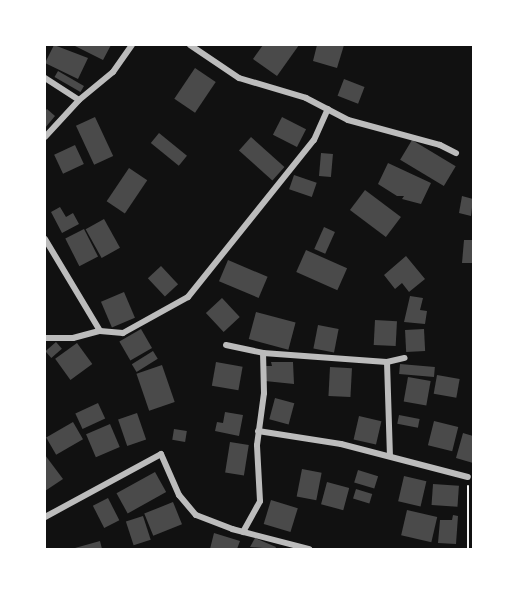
<!DOCTYPE html>
<html>
<head>
<meta charset="utf-8">
<style>
  body { margin:0 }
  #map { position:relative; width:518px; height:594px; overflow:hidden; background:#111; font-family:"Libre Baskerville",serif }
  div>[style] { position:absolute }
  [style*='--x'] { left:calc(var(--x)*1px); top:calc(var(--y)*1px); width:calc(var(--w)*1px); rotate:calc(var(--a)*1deg) }
  .building>* { inset:0; background:#4a4a4a; transform-origin:0 0 }
  .path>* { height:2px; margin:-1px; padding:0 1px; transform-origin:1px; border-radius:1px; background:#f5f5f5 }
  .minor>* { height:6px; margin:-3px; padding:0 3px; transform-origin:3px; border-radius:3px; background:#bcbcbc }
  span { translate:-50% -50%; white-space:nowrap; text-align:center; line-height:1.15; -webkit-text-stroke:4.5px #fff; paint-order:stroke }
  .frame { position:absolute; inset:0; border:46px solid #fff; pointer-events:none }
</style>
</head>
<body>
<div id="map">
  <div class="building">
    <div style="clip-path:polygon(54px 45px,88px 58px,78px 79px,45px 63px)"></div>
    <div style="clip-path:polygon(73px 45px,111px 45px,103px 60px)"></div>
    <div style="clip-path:polygon(263px 45px,299px 45px,277px 76px,253px 59px)"></div>
    <div style="clip-path:polygon(317px 45px,344px 45px,337px 68px,313px 61px)"></div>
    <div style="left:195px;top:68px;width:25px;height:37px;rotate:34deg"></div>
    <div style="left:58px;top:71px;width:30px;height:7px;rotate:30deg"></div>
    <div style="left:344px;top:79px;width:22px;height:18px;rotate:21deg"></div>
    <div style="clip-path:polygon(47px 109px,55px 116px,45px 128px,45px 111px)"></div>
    <div style="left:95px;top:117px;width:43px;height:21px;rotate:65deg"></div>
    <div style="left:282px;top:117px;width:27px;height:20px;rotate:27deg"></div>
    <div style="left:159px;top:133px;width:36px;height:13px;rotate:39deg"></div>
    <div style="left:251px;top:137px;width:45px;height:18px;rotate:42deg"></div>
    <div style="left:412px;top:140px;width:51px;height:23px;rotate:31deg"></div>
    <div style="left:75px;top:145px;width:21px;height:23px;rotate:65deg"></div>
    <div style="left:321px;top:153px;width:12px;height:23px;rotate:5deg"></div>
    <div style="clip-path:polygon(388px 163px,431px 183px,421px 204px,402px 199px,404px 196px,397px 196px,378px 184px)"></div>
    <div style="left:129px;top:168px;width:22px;height:40px;rotate:34deg"></div>
    <div style="left:294px;top:175px;width:24px;height:15px;rotate:19deg"></div>
    <div style="left:365px;top:190px;width:45px;height:25px;rotate:37deg"></div>
    <div style="clip-path:polygon(462px 196px,473px 199px,471px 216px,459px 213px)"></div>
    <div style="clip-path:polygon(60px 207px,66px 217px,73px 213px,79px 224px,62px 233px,51px 212px)"></div>
    <div style="left:104px;top:219px;width:33px;height:21px;rotate:61deg"></div>
    <div style="left:324px;top:227px;width:12px;height:24px;rotate:24deg"></div>
    <div style="left:84px;top:229px;width:31px;height:21px;rotate:63deg"></div>
    <div style="clip-path:polygon(464px 240px,473px 240px,473px 263px,462px 263px)"></div>
    <div style="left:306px;top:250px;width:45px;height:24px;rotate:24deg"></div>
    <div style="clip-path:polygon(406px 256px,425px 279px,409px 292px,402px 283px,395px 289px,384px 275px)"></div>
    <div style="left:228px;top:260px;width:43px;height:23px;rotate:23deg"></div>
    <div style="left:161px;top:266px;width:25px;height:18px;rotate:47deg"></div>
    <div style="left:124px;top:292px;width:28px;height:25px;rotate:67deg"></div>
    <div style="clip-path:polygon(410px 296px,423px 298px,420px 310px,427px 311px,425px 324px,404px 322px)"></div>
    <div style="left:222px;top:298px;width:26px;height:22px;rotate:47deg"></div>
    <div style="left:256px;top:312px;width:41px;height:28px;rotate:15deg"></div>
    <div style="left:375px;top:320px;width:22px;height:25px;rotate:3deg"></div>
    <div style="left:318px;top:325px;width:21px;height:24px;rotate:11deg"></div>
    <div style="left:141px;top:329px;width:22px;height:25px;rotate:60deg"></div>
    <div style="left:424px;top:329px;width:22px;height:19px;rotate:87deg"></div>
    <div style="left:56px;top:342px;width:9px;height:14px;rotate:49deg"></div>
    <div style="left:77px;top:343px;width:26px;height:27px;rotate:54deg"></div>
    <div style="left:153px;top:351px;width:9px;height:25px;rotate:58deg"></div>
    <div style="left:216px;top:362px;width:27px;height:24px;rotate:10deg"></div>
    <div style="clip-path:polygon(271px 362px,293px 362px,294px 384px,265px 381px,265px 366px,272px 366px)"></div>
    <div style="left:400px;top:364px;width:35px;height:10px;rotate:5deg"></div>
    <div style="left:162px;top:365px;width:39px;height:27px;rotate:71deg"></div>
    <div style="left:330px;top:367px;width:22px;height:29px;rotate:3deg"></div>
    <div style="left:437px;top:375px;width:23px;height:19px;rotate:10deg"></div>
    <div style="left:408px;top:377px;width:23px;height:25px;rotate:10deg"></div>
    <div style="left:275px;top:398px;width:20px;height:22px;rotate:15deg"></div>
    <div style="left:98px;top:403px;width:17px;height:25px;rotate:65deg"></div>
    <div style="clip-path:polygon(225px 412px,243px 415px,239px 436px,215px 431px,217px 422px,223px 423px)"></div>
    <div style="left:137px;top:413px;width:28px;height:20px;rotate:71deg"></div>
    <div style="left:399px;top:415px;width:21px;height:9px;rotate:11deg"></div>
    <div style="left:359px;top:416px;width:23px;height:24px;rotate:13deg"></div>
    <div style="left:434px;top:421px;width:25px;height:25px;rotate:14deg"></div>
    <div style="left:73px;top:422px;width:20px;height:31px;rotate:60deg"></div>
    <div style="left:110px;top:424px;width:25px;height:26px;rotate:67deg"></div>
    <div style="left:174px;top:429px;width:13px;height:11px;rotate:9deg"></div>
    <div style="clip-path:polygon(463px 433px,473px 436px,473px 463px,456px 458px)"></div>
    <div style="left:230px;top:442px;width:19px;height:31px;rotate:9deg"></div>
    <div style="clip-path:polygon(45px 455px,63px 479px,45px 491px)"></div>
    <div style="left:302px;top:469px;width:20px;height:28px;rotate:11deg"></div>
    <div style="left:358px;top:470px;width:21px;height:13px;rotate:17deg"></div>
    <div style="left:155px;top:472px;width:23px;height:44px;rotate:61deg"></div>
    <div style="left:404px;top:476px;width:23px;height:26px;rotate:13deg"></div>
    <div style="left:327px;top:482px;width:23px;height:23px;rotate:15deg"></div>
    <div style="left:433px;top:484px;width:26px;height:21px;rotate:4deg"></div>
    <div style="left:356px;top:489px;width:17px;height:10px;rotate:17deg"></div>
    <div style="left:108px;top:498px;width:25px;height:17px;rotate:63deg"></div>
    <div style="left:271px;top:500px;width:28px;height:25px;rotate:17deg"></div>
    <div style="left:173px;top:502px;width:24px;height:31px;rotate:68deg"></div>
    <div style="left:407px;top:510px;width:31px;height:26px;rotate:13deg"></div>
    <div style="clip-path:polygon(453px 515px,458px 516px,456px 544px,438px 543px,440px 520px,452px 520px)"></div>
    <div style="left:143px;top:516px;width:25px;height:18px;rotate:72deg"></div>
    <div style="clip-path:polygon(214px 533px,240px 541px,237px 549px,210px 549px)"></div>
    <div style="clip-path:polygon(255px 538px,276px 547px,275px 549px,250px 547px)"></div>
    <div style="clip-path:polygon(100px 541px,102px 549px,75px 549px,75px 548px)"></div>
  </div>
  <div class="path">
    <div style="--x:468;--y:549;--w:63;--a:-90"></div>
  </div>
  <div class="minor">
    <div style="--x:190;--y:45;--w:59;--a:34"></div>
    <div style="--x:239;--y:78;--w:70;--a:16.6"></div>
    <div style="--x:306;--y:98;--w:47;--a:27.6"></div>
    <div style="--x:348;--y:120;--w:95;--a:15.2"></div>
    <div style="--x:440;--y:145;--w:18;--a:27"></div>
    <div style="--x:45;--y:78;--w:40;--a:32.9"></div>
    <div style="--x:45;--y:137;--w:50;--a:-47.4"></div>
    <div style="--x:79;--y:100;--w:44;--a:-39.5"></div>
    <div style="--x:113;--y:72;--w:33;--a:-55"></div>
    <div style="--x:45;--y:239;--w:107;--a:59.1"></div>
    <div style="--x:45;--y:338;--w:28;--a:0"></div>
    <div style="--x:73;--y:338;--w:28;--a:-15"></div>
    <div style="--x:100;--y:331;--w:23;--a:5"></div>
    <div style="--x:123;--y:333;--w:74;--a:-29"></div>
    <div style="--x:188;--y:297;--w:201;--a:-51.3"></div>
    <div style="--x:314;--y:140;--w:34;--a:-66"></div>
    <div style="--x:226;--y:345;--w:38;--a:12"></div>
    <div style="--x:263;--y:353;--w:124;--a:4.2"></div>
    <div style="--x:387;--y:362;--w:18;--a:-13"></div>
    <div style="--x:387;--y:362;--w:93;--a:88.2"></div>
    <div style="--x:258;--y:431;--w:84;--a:8.9"></div>
    <div style="--x:341;--y:444;--w:131;--a:14.6"></div>
    <div style="--x:45;--y:517;--w:132;--a:-28.5"></div>
    <div style="--x:161;--y:454;--w:45;--a:66.3"></div>
    <div style="--x:179;--y:495;--w:26;--a:50"></div>
    <div style="--x:196;--y:515;--w:39;--a:21"></div>
    <div style="--x:232;--y:529;--w:80;--a:14.6"></div>
    <div style="--x:243;--y:532;--w:35;--a:-61"></div>
    <div style="--x:260;--y:501;--w:56;--a:-93.1"></div>
    <div style="--x:257;--y:445;--w:52;--a:-82.3"></div>
    <div style="--x:264;--y:393;--w:40;--a:-91.4"></div>
  </div>
  <div class="frame"></div>
</div>
</body>
</html>
